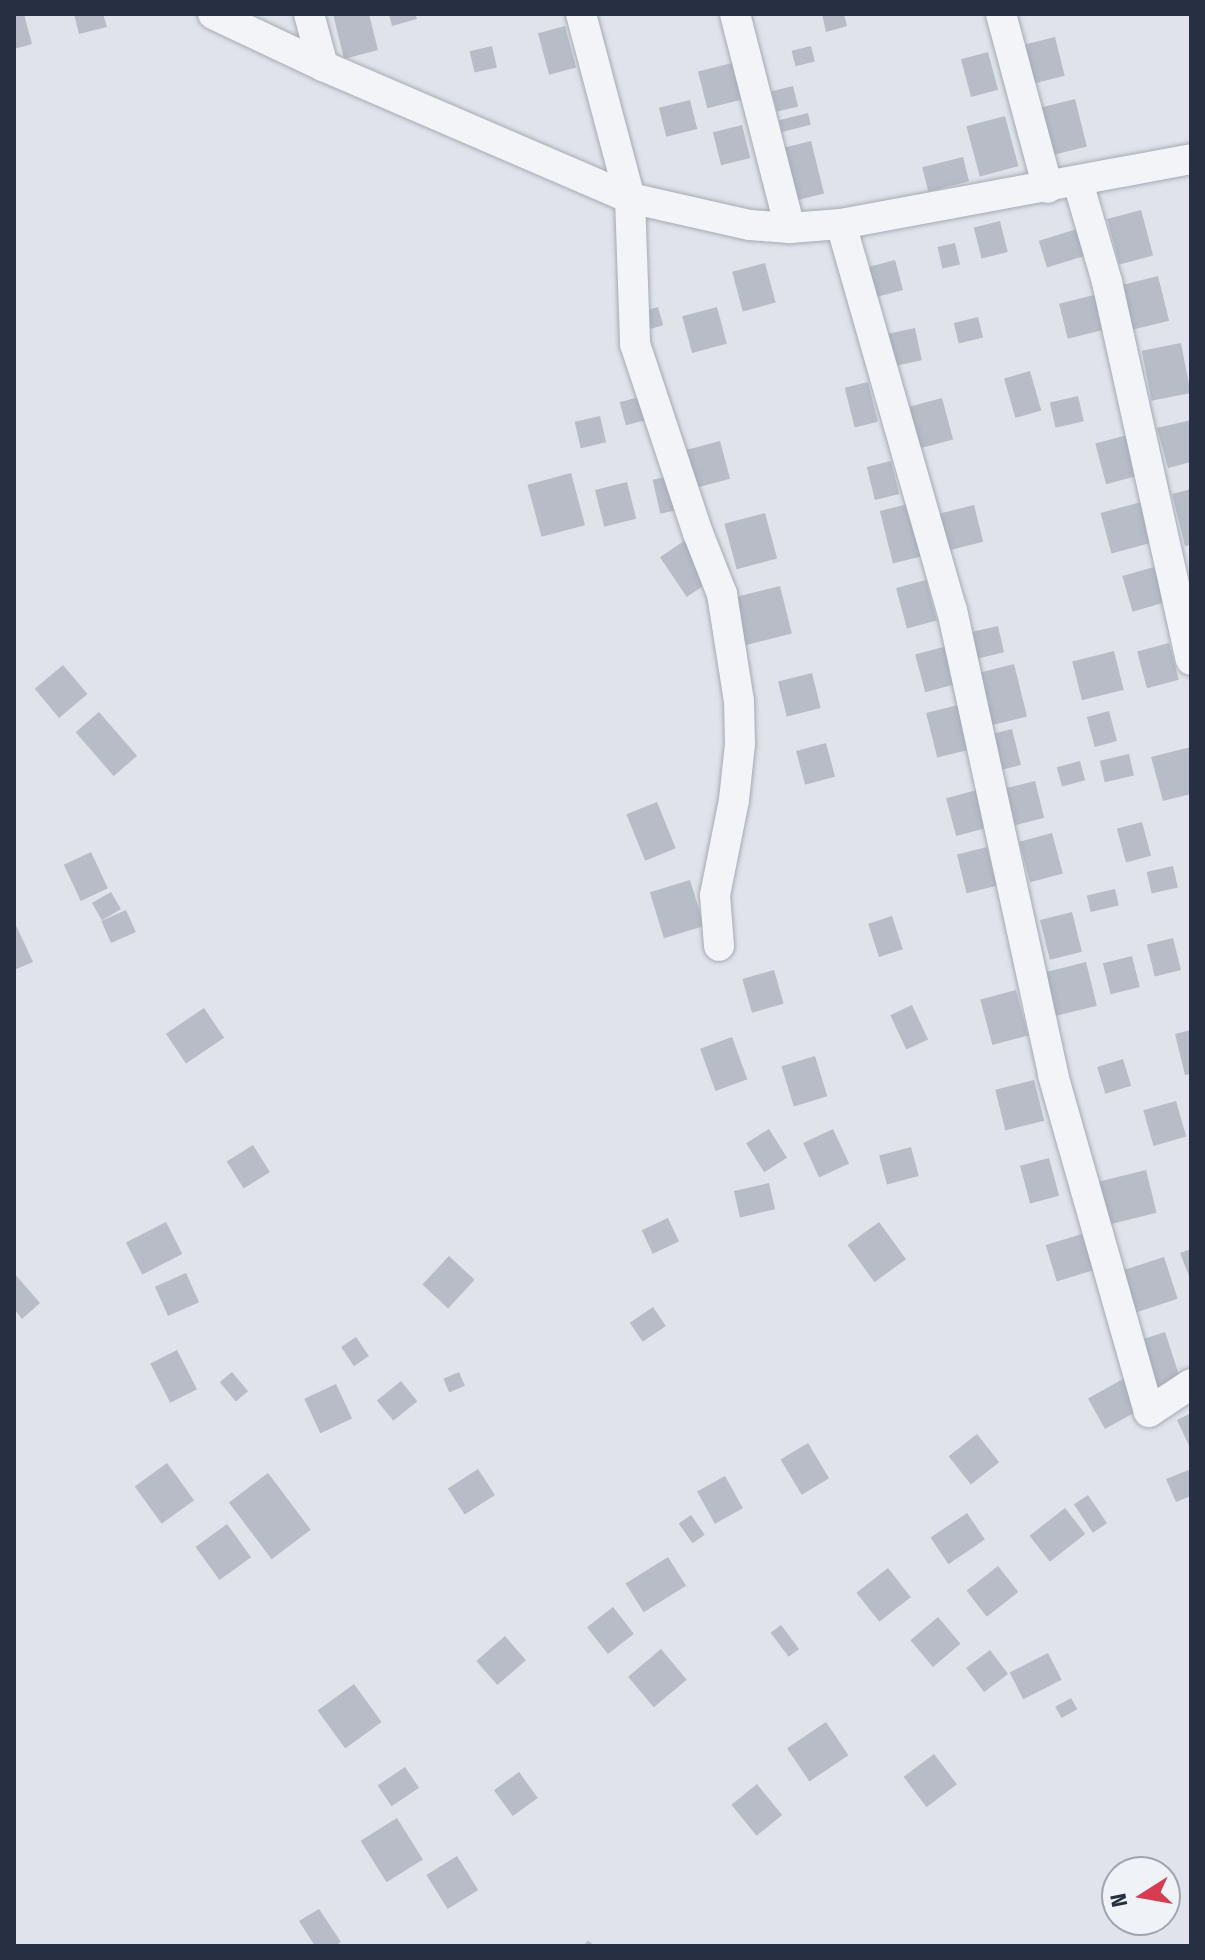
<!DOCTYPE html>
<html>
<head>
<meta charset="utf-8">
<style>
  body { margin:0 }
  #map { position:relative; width:1205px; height:1960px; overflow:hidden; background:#e0e3ea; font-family:"Fira Sans Condensed",sans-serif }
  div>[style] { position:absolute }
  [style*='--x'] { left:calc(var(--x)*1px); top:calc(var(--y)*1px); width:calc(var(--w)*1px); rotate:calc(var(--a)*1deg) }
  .building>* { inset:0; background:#b7bcc7; transform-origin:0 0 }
  .path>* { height:5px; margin-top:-2.5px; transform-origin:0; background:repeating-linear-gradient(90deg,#bec1c9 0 6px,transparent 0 12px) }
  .roads { filter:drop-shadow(0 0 2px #a5aab4) drop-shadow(0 0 2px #a5aab4) }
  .minor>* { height:30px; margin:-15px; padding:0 15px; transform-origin:15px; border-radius:15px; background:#f3f4f8 }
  span { translate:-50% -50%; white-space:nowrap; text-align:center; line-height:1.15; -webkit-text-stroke:6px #eff2f7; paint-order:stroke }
  .frame { position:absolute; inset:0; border:16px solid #273042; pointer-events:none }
  .north { position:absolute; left:1101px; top:1856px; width:80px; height:80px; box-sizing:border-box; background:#eff2f7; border:2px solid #9fa4af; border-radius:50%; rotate:259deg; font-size:22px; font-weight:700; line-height:32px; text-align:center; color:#273042 }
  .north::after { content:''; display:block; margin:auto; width:28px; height:36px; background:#d63d51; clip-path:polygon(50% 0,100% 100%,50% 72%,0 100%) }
</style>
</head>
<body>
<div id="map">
  <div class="building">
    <div style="clip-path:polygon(14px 14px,24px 14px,32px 44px,14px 49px)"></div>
    <div style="clip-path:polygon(74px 14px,103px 14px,107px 27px,79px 34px)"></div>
    <div style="clip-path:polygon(333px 14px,369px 14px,378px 50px,344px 59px)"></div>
    <div style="clip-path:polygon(389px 14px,415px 14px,417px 19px,392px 26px)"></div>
    <div style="clip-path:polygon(822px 14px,844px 14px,847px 26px,826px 32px)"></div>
    <div style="left:565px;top:26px;width:43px;height:28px;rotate:75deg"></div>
    <div style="left:1055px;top:37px;width:40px;height:37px;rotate:76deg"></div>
    <div style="left:492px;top:46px;width:22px;height:23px;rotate:77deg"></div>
    <div style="left:811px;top:46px;width:16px;height:20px;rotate:76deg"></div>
    <div style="left:988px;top:52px;width:39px;height:28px;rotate:75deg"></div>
    <div style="left:732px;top:63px;width:38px;height:35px;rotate:76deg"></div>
    <div style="left:793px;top:86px;width:21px;height:22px;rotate:76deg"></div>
    <div style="left:1075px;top:99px;width:49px;height:39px;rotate:76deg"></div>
    <div style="left:690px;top:100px;width:30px;height:32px;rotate:76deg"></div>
    <div style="left:808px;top:113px;width:12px;height:30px;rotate:76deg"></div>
    <div style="left:1005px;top:116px;width:52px;height:40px;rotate:75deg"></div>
    <div style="left:742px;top:125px;width:34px;height:30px;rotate:76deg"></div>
    <div style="left:811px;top:141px;width:54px;height:30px;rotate:76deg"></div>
    <div style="left:963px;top:157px;width:25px;height:42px;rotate:76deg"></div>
    <div style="left:1141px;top:210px;width:47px;height:35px;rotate:75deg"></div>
    <div style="left:1000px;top:221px;width:32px;height:27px;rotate:76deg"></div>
    <div style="left:1077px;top:229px;width:28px;height:40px;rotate:73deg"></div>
    <div style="left:955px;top:243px;width:22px;height:18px;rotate:77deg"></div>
    <div style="left:895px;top:260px;width:31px;height:32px;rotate:75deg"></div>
    <div style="left:765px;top:263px;width:41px;height:34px;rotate:75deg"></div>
    <div style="left:1158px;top:276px;width:46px;height:37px;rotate:76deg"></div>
    <div style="left:1094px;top:295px;width:36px;height:36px;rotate:76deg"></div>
    <div style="left:658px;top:307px;width:19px;height:21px;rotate:74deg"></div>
    <div style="left:717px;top:307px;width:38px;height:36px;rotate:75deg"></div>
    <div style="left:978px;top:317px;width:21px;height:25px;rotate:76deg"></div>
    <div style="left:915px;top:328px;width:33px;height:29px;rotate:78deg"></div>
    <div style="left:1181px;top:343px;width:51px;height:40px;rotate:79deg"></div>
    <div style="left:1030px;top:371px;width:41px;height:27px;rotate:74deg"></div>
    <div style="left:868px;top:382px;width:41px;height:24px;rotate:76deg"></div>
    <div style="left:1078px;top:396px;width:26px;height:29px;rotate:77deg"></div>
    <div style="left:639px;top:397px;width:24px;height:20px;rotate:75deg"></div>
    <div style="left:942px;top:398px;width:43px;height:35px;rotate:75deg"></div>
    <div style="left:600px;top:416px;width:27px;height:26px;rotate:77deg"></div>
    <div style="clip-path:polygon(1191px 420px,1191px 462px,1168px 468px,1157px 428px)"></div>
    <div style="left:1131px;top:434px;width:42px;height:37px;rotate:75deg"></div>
    <div style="left:720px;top:441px;width:39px;height:39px;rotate:75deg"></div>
    <div style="left:891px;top:461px;width:34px;height:25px;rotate:76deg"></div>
    <div style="left:571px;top:473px;width:54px;height:45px;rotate:75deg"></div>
    <div style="left:673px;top:475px;width:35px;height:21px;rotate:77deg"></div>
    <div style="left:627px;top:482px;width:38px;height:33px;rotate:76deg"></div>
    <div style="clip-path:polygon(1191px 489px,1191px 545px,1185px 546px,1172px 494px)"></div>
    <div style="left:1145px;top:501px;width:42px;height:46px;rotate:75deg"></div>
    <div style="left:908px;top:504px;width:54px;height:29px;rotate:76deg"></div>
    <div style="left:974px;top:505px;width:38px;height:37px;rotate:76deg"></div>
    <div style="left:765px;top:513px;width:47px;height:42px;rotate:75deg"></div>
    <div style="left:684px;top:541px;width:48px;height:29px;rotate:56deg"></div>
    <div style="left:1154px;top:567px;width:37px;height:33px;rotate:74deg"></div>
    <div style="left:926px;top:580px;width:42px;height:31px;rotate:75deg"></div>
    <div style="left:780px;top:586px;width:49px;height:48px;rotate:76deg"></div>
    <div style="left:998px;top:626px;width:27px;height:27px;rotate:77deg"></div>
    <div style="left:1169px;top:643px;width:38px;height:33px;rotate:75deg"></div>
    <div style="left:947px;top:646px;width:39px;height:33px;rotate:75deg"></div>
    <div style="left:1114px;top:651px;width:40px;height:43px;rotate:76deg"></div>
    <div style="left:1014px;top:664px;width:54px;height:43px;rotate:76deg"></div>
    <div style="left:63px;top:665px;width:38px;height:37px;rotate:50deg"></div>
    <div style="left:812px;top:673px;width:36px;height:35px;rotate:76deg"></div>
    <div style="left:962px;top:704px;width:46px;height:37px;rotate:76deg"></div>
    <div style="left:1109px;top:711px;width:31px;height:23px;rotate:75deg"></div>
    <div style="left:99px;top:712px;width:58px;height:31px;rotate:49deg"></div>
    <div style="left:1012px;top:729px;width:37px;height:27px;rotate:76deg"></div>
    <div style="left:826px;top:743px;width:35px;height:31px;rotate:75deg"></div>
    <div style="clip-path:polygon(1191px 747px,1191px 794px,1163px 801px,1151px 757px)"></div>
    <div style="left:1129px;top:754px;width:22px;height:30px;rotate:77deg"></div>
    <div style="left:1080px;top:761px;width:20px;height:24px;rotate:75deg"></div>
    <div style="left:1035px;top:781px;width:38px;height:30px;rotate:76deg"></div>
    <div style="left:977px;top:790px;width:39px;height:32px;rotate:75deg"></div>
    <div style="left:657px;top:802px;width:50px;height:33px;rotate:68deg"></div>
    <div style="left:1142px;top:822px;width:35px;height:26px;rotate:75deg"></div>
    <div style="left:1052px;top:833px;width:42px;height:34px;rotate:75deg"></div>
    <div style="left:987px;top:847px;width:40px;height:31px;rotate:76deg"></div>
    <div style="left:91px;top:852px;width:40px;height:30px;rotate:65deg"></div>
    <div style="left:1173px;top:866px;width:22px;height:27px;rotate:77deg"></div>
    <div style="left:690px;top:880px;width:48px;height:42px;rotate:73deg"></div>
    <div style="left:1115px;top:889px;width:17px;height:29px;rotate:77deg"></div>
    <div style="left:111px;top:892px;width:20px;height:22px;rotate:60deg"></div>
    <div style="left:126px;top:910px;width:24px;height:27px;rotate:66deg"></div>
    <div style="left:1072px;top:912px;width:41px;height:33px;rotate:76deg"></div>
    <div style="left:892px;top:916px;width:35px;height:25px;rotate:72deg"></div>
    <div style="clip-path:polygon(14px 921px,33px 962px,14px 970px)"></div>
    <div style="left:1173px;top:938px;width:33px;height:27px;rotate:76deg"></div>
    <div style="left:1132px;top:956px;width:32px;height:30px;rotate:76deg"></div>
    <div style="left:1086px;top:962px;width:45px;height:44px;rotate:76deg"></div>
    <div style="left:774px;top:970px;width:35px;height:33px;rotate:74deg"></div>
    <div style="left:1016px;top:990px;width:47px;height:37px;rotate:75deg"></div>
    <div style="left:912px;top:1005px;width:38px;height:24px;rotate:65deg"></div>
    <div style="left:204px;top:1008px;width:36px;height:46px;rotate:56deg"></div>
    <div style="clip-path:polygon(1191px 1030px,1191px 1074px,1185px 1075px,1175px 1034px)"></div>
    <div style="left:732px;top:1037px;width:45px;height:34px;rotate:70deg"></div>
    <div style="left:815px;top:1056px;width:42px;height:35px;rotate:73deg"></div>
    <div style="left:1123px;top:1059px;width:28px;height:27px;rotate:73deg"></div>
    <div style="left:1034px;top:1080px;width:42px;height:40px;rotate:76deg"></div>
    <div style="left:1176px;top:1101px;width:37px;height:34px;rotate:74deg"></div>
    <div style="left:769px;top:1129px;width:34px;height:27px;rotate:58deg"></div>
    <div style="left:833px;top:1129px;width:38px;height:33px;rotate:65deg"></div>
    <div style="left:253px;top:1145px;width:32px;height:31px;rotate:58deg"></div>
    <div style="left:911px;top:1147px;width:30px;height:33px;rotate:75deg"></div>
    <div style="left:1049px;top:1158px;width:39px;height:30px;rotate:75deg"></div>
    <div style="left:1146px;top:1170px;width:44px;height:51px;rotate:76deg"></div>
    <div style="left:769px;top:1183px;width:27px;height:36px;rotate:77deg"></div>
    <div style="left:668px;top:1218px;width:26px;height:29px;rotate:65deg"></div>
    <div style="left:166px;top:1222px;width:36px;height:45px;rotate:63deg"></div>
    <div style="left:879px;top:1222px;width:46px;height:39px;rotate:54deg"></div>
    <div style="left:1082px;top:1234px;width:38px;height:38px;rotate:73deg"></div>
    <div style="clip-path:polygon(1191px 1249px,1191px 1281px,1180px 1253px)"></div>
    <div style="left:449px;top:1256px;width:35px;height:39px;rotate:43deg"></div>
    <div style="left:1164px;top:1257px;width:44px;height:43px;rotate:72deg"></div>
    <div style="clip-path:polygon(14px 1273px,40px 1303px,22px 1319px,14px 1309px)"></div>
    <div style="left:186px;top:1273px;width:32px;height:34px;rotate:66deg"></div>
    <div style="left:653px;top:1307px;width:23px;height:28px;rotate:56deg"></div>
    <div style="left:1165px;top:1332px;width:49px;height:30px;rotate:72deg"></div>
    <div style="left:356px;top:1337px;width:23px;height:18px;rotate:56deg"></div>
    <div style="left:177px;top:1350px;width:44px;height:30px;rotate:63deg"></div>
    <div style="left:232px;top:1372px;width:25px;height:16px;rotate:50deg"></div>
    <div style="left:459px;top:1372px;width:15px;height:17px;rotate:67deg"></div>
    <div style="left:1123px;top:1379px;width:35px;height:40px;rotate:61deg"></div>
    <div style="left:401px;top:1381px;width:26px;height:31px;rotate:51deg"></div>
    <div style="left:336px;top:1384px;width:38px;height:35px;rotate:65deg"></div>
    <div style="clip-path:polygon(1191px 1413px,1191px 1450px,1177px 1420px)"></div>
    <div style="left:977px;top:1434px;width:36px;height:36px;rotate:52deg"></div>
    <div style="left:808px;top:1443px;width:41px;height:32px;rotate:59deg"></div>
    <div style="left:167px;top:1463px;width:46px;height:40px;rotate:54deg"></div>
    <div style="left:478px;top:1469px;width:31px;height:36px;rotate:57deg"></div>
    <div style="clip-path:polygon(1191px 1469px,1191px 1496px,1176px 1502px,1166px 1479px)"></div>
    <div style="left:268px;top:1473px;width:71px;height:49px;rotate:53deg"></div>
    <div style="left:725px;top:1476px;width:37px;height:32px;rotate:61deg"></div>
    <div style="left:1088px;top:1495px;width:34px;height:17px;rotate:56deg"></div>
    <div style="left:1065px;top:1508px;width:33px;height:45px;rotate:52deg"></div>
    <div style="left:967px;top:1513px;width:32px;height:44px;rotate:56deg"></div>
    <div style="left:691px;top:1515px;width:24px;height:15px;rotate:55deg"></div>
    <div style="left:227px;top:1524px;width:41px;height:39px;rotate:54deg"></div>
    <div style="left:668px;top:1557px;width:34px;height:50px;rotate:58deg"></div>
    <div style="left:998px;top:1566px;width:33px;height:40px;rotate:52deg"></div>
    <div style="left:888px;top:1568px;width:37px;height:40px;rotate:52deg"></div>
    <div style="left:613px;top:1607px;width:34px;height:33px;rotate:52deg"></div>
    <div style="left:938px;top:1617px;width:35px;height:36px;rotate:50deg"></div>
    <div style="left:781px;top:1625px;width:30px;height:13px;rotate:53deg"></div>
    <div style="left:505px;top:1636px;width:32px;height:38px;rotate:49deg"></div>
    <div style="left:661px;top:1649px;width:40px;height:43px;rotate:50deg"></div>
    <div style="left:990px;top:1650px;width:30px;height:30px;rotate:53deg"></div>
    <div style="left:1048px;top:1653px;width:30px;height:43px;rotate:63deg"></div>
    <div style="left:354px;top:1684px;width:47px;height:45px;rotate:54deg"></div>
    <div style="left:1071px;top:1698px;width:13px;height:18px;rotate:61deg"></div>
    <div style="left:826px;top:1722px;width:40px;height:47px;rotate:56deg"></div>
    <div style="left:934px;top:1754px;width:38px;height:38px;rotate:53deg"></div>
    <div style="left:405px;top:1767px;width:25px;height:33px;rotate:56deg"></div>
    <div style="left:519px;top:1772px;width:32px;height:31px;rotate:54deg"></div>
    <div style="left:757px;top:1784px;width:40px;height:33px;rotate:51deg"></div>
    <div style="left:397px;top:1818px;width:49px;height:43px;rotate:58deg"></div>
    <div style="left:457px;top:1856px;width:40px;height:36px;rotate:58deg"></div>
    <div style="clip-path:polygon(319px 1909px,341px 1942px,335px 1946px,315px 1946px,299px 1921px)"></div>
  </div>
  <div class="path">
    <div style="--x:586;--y:1946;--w:9;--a:-49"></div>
  </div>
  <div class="roads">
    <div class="minor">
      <div style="--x:213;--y:14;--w:122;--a:25.3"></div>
      <div style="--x:323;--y:66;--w:334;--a:23.3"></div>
      <div style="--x:630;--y:198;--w:123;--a:12.7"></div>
      <div style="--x:750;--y:225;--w:40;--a:4.3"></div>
      <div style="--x:790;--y:228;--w:51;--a:-4.5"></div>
      <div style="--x:841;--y:224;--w:356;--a:-10.5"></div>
      <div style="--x:309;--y:14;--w:54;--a:74.9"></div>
      <div style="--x:581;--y:14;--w:190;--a:75.1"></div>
      <div style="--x:630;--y:198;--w:146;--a:88"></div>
      <div style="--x:635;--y:344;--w:199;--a:71.6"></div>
      <div style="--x:698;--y:533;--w:66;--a:68.5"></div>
      <div style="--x:722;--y:594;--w:108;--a:81"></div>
      <div style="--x:739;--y:701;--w:43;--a:88.7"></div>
      <div style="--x:740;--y:744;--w:56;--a:96.1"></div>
      <div style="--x:734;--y:800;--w:97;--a:101.3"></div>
      <div style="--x:715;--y:895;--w:51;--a:85.5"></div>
      <div style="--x:735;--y:14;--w:221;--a:75.6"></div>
      <div style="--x:1001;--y:14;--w:180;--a:74.9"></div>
      <div style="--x:1078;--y:182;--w:104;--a:73.8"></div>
      <div style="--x:1107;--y:282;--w:387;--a:77.5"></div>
      <div style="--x:841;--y:224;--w:402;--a:74"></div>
      <div style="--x:952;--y:610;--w:476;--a:77.7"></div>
      <div style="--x:1053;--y:1075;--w:350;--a:74.1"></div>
      <div style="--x:1149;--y:1412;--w:50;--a:-33.7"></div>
    </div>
  </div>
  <div class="frame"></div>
  <div class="north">N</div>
</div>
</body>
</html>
